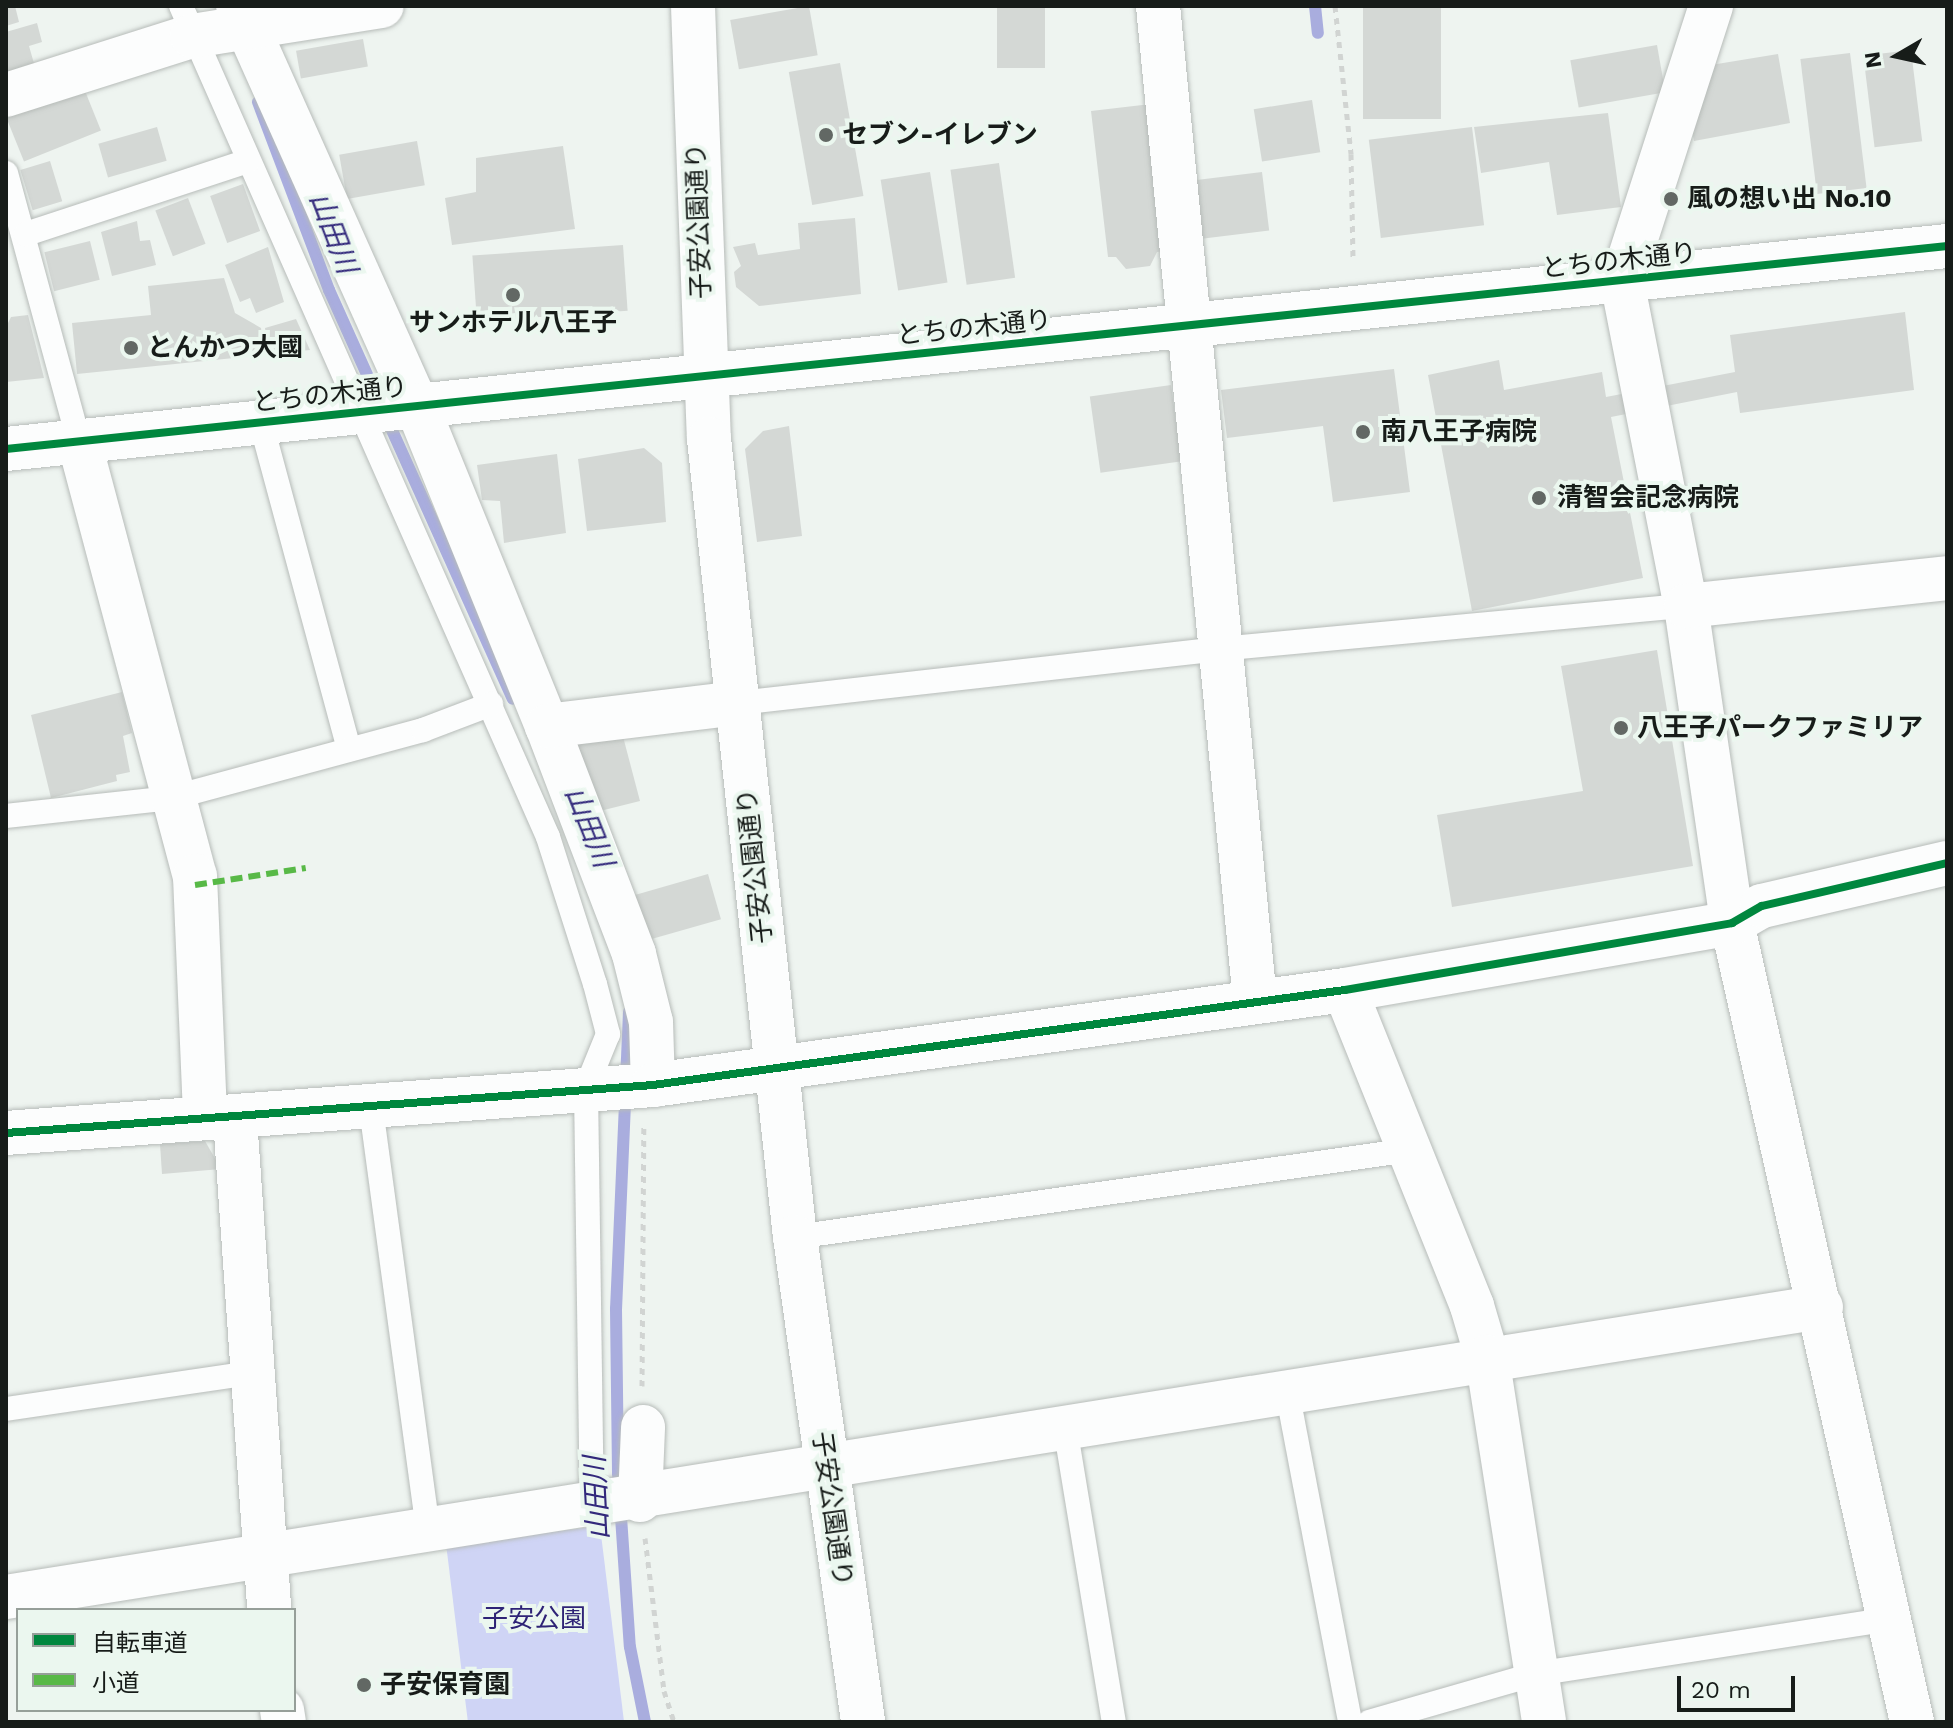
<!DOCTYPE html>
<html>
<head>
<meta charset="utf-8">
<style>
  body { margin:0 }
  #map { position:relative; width:1953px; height:1728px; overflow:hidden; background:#eef4f0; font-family:"Work Sans","Noto Sans JP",sans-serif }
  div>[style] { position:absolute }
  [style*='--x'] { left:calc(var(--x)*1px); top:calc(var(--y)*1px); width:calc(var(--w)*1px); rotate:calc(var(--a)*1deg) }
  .green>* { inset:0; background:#cfd4f5; transform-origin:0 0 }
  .stream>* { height:12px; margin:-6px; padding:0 6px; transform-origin:6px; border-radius:6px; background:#a9adde }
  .building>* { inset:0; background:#d4d8d5; transform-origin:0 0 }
  .path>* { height:5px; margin-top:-2.5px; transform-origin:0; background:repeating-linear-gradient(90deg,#d1d4d2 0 6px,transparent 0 12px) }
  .roads { filter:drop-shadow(0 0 2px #b7bcb9) drop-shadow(0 0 2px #b7bcb9) }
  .lane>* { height:24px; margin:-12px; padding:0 12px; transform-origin:12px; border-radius:12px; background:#fcfdfd }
  .street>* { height:44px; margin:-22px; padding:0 22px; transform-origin:22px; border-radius:22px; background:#fcfdfd }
  .secondary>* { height:44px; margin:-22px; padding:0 22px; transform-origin:22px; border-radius:22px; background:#fcfdfd }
  .quiet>* { height:6px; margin-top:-3px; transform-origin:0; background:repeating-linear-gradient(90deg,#58b947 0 12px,transparent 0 18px) }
  .cycleway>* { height:8px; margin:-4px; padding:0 4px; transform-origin:4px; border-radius:4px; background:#00873e }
  .dots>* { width:22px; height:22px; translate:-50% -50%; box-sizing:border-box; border:4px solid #ebf7ef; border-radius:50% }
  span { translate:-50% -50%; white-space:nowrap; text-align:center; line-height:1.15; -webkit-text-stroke:8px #ebf7ef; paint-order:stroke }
  .poi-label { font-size:26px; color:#171c19; font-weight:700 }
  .left { translate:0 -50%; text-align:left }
  .street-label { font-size:26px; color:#171c19 }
  .park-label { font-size:26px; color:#2e2376 }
  .water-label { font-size:28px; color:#32297b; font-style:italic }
  .frame { position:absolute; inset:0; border:8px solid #171c19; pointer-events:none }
  .legend { position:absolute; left:16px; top:1608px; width:280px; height:104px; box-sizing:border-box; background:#ebf7ef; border:2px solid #969f99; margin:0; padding:10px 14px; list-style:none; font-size:24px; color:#171c19 }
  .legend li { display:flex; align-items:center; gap:16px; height:40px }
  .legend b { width:40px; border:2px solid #969f99 }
  .north { position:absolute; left:1857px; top:16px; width:80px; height:80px; -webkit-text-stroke:6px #ebf7ef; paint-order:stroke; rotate:261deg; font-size:22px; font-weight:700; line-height:32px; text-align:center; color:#171c19 }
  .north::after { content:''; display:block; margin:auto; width:28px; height:36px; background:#171c19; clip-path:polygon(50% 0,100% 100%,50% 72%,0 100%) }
  .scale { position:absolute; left:1677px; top:1676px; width:118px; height:36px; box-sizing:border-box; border:4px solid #171c19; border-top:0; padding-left:10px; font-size:24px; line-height:28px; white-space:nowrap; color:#171c19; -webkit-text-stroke:6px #ebf7ef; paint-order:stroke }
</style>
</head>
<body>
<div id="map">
  <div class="green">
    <div style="left:600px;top:1526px;width:197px;height:155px;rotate:83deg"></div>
  </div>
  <div class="stream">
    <div style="--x:1315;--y:6;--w:27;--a:84"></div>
    <div style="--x:258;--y:102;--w:201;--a:69.3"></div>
    <div style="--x:329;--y:290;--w:448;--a:65.8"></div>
    <div style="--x:629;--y:1012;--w:297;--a:92.5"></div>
    <div style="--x:616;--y:1309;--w:164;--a:89.3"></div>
    <div style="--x:618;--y:1473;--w:174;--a:86.1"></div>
    <div style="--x:630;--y:1647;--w:76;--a:78.7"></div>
  </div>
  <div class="building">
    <div style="clip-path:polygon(6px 6px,15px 6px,19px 22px,6px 26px)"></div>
    <div style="left:809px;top:6px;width:50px;height:80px;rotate:80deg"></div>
    <div style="left:997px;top:6px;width:48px;height:62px"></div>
    <div style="left:1363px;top:6px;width:78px;height:113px"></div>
    <div style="clip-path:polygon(37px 23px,42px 42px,29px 46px,35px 67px,6px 76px,6px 32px)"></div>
    <div style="left:363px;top:39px;width:28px;height:68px;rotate:80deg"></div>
    <div style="left:1657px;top:45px;width:48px;height:88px;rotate:80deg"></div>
    <div style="left:1911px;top:50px;width:92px;height:48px;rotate:83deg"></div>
    <div style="left:1850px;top:53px;width:136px;height:50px;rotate:83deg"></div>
    <div style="clip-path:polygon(1778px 54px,1790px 123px,1694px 141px,1690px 120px,1711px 65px)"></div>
    <div style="left:840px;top:63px;width:135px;height:52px;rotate:80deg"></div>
    <div style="left:83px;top:86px;width:48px;height:83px;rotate:68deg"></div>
    <div style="left:1312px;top:100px;width:53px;height:59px;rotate:81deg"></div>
    <div style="clip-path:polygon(1151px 104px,1167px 251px,1157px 252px,1150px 266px,1126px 269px,1116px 257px,1108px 257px,1091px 111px)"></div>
    <div style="clip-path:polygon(1608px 113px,1621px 207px,1557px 215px,1549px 162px,1481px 173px,1474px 127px)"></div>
    <div style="left:157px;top:127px;width:35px;height:61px;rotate:74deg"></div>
    <div style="left:1472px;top:127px;width:99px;height:104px;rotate:83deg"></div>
    <div style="left:417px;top:141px;width:45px;height:79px;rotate:80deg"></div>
    <div style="clip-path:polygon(563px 146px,575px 229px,452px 245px,445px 198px,476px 192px,476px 158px)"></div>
    <div style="left:50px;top:161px;width:42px;height:31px;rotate:73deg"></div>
    <div style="left:999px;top:163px;width:116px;height:49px;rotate:82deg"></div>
    <div style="left:930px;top:172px;width:112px;height:50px;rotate:81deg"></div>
    <div style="left:1262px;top:172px;width:59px;height:72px;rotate:83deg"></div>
    <div style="left:243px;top:184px;width:50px;height:35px;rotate:70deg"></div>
    <div style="left:188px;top:198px;width:49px;height:35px;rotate:69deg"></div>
    <div style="clip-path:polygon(855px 218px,861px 294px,759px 306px,736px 287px,734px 272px,741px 266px,733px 247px,755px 243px,758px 255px,800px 249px,798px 223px)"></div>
    <div style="clip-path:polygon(137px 221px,140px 241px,150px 240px,156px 265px,112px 276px,101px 232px)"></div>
    <div style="left:90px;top:241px;width:40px;height:47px;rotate:76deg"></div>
    <div style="left:623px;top:245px;width:66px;height:151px;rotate:86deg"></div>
    <div style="clip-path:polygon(268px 247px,284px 302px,256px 313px,250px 298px,240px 302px,225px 265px)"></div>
    <div style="clip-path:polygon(224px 278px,235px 313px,261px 328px,264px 355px,77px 374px,72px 323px,151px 315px,148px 286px)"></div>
    <div style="clip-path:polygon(1905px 312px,1914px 390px,1740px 413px,1737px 392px,1611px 417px,1643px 578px,1472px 611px,1428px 375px,1499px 360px,1504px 390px,1602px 372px,1606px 397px,1735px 372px,1730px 335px)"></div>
    <div style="clip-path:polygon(28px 315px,44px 378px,6px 382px,6px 327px,11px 317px)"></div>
    <div style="clip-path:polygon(296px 319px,310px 350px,268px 354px,265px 328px)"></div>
    <div style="clip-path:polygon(1394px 369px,1410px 492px,1333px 502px,1323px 426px,1227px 438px,1221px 390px)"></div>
    <div style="left:1171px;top:385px;width:77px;height:82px;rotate:82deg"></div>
    <div style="clip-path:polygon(789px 426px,802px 536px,757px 542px,745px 449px,763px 431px)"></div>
    <div style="clip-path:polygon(644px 448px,662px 463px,666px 522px,587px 531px,578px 459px)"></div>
    <div style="clip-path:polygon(557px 454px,566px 533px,504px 543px,500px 501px,482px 500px,477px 465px)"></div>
    <div style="clip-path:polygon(1657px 650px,1693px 866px,1452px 907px,1437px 815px,1583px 791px,1561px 666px)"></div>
    <div style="clip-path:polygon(122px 692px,132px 733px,123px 736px,130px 772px,116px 775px,117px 781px,51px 798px,31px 715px)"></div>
    <div style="clip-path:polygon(621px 729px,640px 801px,600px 811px,572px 741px)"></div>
    <div style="left:708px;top:874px;width:47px;height:85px;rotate:74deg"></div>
    <div style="clip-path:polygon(205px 1141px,221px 1169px,162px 1174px,160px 1144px)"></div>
  </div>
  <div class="path">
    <div style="--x:1335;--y:6;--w:149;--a:83.8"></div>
    <div style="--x:1351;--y:154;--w:104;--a:88.9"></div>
    <div style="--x:642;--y:1386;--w:262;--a:-89.6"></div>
    <div style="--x:645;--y:1538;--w:154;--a:82.9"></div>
    <div style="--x:664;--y:1691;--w:33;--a:72"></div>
  </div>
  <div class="roads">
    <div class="lane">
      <div style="--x:181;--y:6;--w:908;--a:66.17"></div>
      <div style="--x:548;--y:837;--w:154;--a:72.3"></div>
      <div style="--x:595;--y:984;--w:52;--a:75.4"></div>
      <div style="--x:608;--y:1034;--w:58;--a:112.2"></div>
      <div style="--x:586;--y:1088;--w:419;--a:89.2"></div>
      <div style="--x:6;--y:173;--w:278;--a:74.8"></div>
      <div style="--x:26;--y:234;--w:234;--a:-18.2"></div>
      <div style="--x:261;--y:423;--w:338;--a:74.9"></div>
      <div style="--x:738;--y:703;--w:484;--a:-6.4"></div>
      <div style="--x:1219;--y:649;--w:469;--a:-5.3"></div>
      <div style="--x:6;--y:816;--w:166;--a:-6.2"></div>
      <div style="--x:171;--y:798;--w:261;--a:-15.1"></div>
      <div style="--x:423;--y:730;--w:73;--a:-20.9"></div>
      <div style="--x:371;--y:1108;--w:428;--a:82.3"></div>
      <div style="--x:795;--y:1237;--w:621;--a:-8.05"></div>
      <div style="--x:1287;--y:1391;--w:337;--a:79.2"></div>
      <div style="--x:6;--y:1409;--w:248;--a:-8.4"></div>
      <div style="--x:1065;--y:1427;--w:299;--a:80.6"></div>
      <div style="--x:1369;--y:1722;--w:173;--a:-16.1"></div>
      <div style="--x:1535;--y:1674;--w:360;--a:-8.8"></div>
    </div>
    <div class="street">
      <div style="--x:238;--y:6;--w:438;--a:65.9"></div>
      <div style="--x:417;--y:406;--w:345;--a:67.9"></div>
      <div style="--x:547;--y:726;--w:244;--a:69.1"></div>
      <div style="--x:634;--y:954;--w:70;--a:76"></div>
      <div style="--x:651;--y:1022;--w:63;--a:88.2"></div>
      <div style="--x:1158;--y:6;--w:999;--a:84.43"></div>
      <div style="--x:1711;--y:6;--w:289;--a:107.9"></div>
      <div style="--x:1622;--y:281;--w:331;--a:78.9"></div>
      <div style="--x:1686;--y:606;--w:320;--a:81.7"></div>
      <div style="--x:1732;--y:923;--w:819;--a:77.3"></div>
      <div style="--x:6;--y:95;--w:195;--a:-17.6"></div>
      <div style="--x:192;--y:36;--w:192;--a:-9"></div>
      <div style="--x:79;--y:441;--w:450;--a:75.1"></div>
      <div style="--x:195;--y:876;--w:240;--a:87.6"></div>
      <div style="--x:1686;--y:606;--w:262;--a:-6.1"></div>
      <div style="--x:547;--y:726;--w:192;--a:-6.9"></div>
      <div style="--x:1345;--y:990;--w:341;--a:68.1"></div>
      <div style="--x:1472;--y:1306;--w:53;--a:73.6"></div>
      <div style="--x:1487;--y:1357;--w:369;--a:81.1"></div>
      <div style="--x:235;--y:1119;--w:492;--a:86"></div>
      <div style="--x:6;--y:1133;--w:649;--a:-4.24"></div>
      <div style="--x:653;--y:1085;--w:698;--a:-7.82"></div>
      <div style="--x:1345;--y:990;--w:393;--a:-9.8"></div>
      <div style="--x:1732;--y:923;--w:34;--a:-30"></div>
      <div style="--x:1762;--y:906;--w:190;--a:-13.1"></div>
      <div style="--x:640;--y:1500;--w:73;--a:-87.6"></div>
      <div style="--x:6;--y:1597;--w:1838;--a:-9.08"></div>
      <div style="--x:282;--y:1710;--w:12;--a:81"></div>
    </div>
    <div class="secondary">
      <div style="--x:693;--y:6;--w:433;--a:87.9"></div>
      <div style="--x:709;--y:439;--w:803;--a:83.85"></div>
      <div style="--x:795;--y:1237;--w:490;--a:82"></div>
      <div style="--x:6;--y:449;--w:1952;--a:-5.97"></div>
    </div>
  </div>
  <div class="quiet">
    <div style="--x:195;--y:885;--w:112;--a:-8.7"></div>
  </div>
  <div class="cycleway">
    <div style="--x:6;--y:449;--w:1952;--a:-5.97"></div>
    <div style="--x:6;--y:1133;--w:649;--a:-4.24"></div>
    <div style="--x:653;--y:1085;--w:698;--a:-7.82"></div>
    <div style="--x:1345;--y:990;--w:393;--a:-9.8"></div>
    <div style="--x:1732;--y:923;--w:34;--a:-30"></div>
    <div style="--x:1762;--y:906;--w:190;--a:-13.1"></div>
  </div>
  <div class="dots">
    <div style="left:826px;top:135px;background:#626864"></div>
    <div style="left:1671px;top:199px;background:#626864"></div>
    <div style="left:513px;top:295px;background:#626864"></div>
    <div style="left:131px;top:348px;background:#626864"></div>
    <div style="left:1363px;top:432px;background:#626864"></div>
    <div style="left:1539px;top:498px;background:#626864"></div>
    <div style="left:1621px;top:728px;background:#626864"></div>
    <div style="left:364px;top:1685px;background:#626864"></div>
  </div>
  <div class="poi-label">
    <span class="left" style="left:842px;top:135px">セブン-イレブン</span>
    <span class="left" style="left:1687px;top:199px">風の想い出 No.10</span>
    <span style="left:513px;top:323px">サンホテル八王子</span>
    <span class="left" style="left:147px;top:348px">とんかつ大國</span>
    <span class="left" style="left:1381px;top:432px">南八王子病院</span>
    <span class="left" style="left:1557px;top:498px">清智会記念病院</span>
    <span class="left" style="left:1637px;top:728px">八王子パークファミリア</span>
    <span class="left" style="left:380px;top:1685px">子安保育園</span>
  </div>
  <div class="street-label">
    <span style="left:699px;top:221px;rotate:-92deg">子安公園通り</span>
    <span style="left:1619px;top:261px;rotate:-6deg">とちの木通り</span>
    <span style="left:974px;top:328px;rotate:-6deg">とちの木通り</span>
    <span style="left:330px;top:395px;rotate:-6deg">とちの木通り</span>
    <span style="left:755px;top:866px;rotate:-96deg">子安公園通り</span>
    <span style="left:832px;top:1509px;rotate:82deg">子安公園通り</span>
  </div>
  <div class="park-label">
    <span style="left:534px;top:1619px">子安公園</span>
  </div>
  <div class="water-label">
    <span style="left:333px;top:233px;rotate:69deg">山田川</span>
    <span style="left:589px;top:827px;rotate:68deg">山田川</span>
    <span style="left:597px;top:1498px;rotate:-93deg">山田川</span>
  </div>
  <div class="frame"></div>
  <ul class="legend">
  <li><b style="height:10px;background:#00873e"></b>自転車道</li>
  <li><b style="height:10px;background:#58b947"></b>小道</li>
  </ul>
  <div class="north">N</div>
  <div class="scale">20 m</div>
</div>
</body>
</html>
